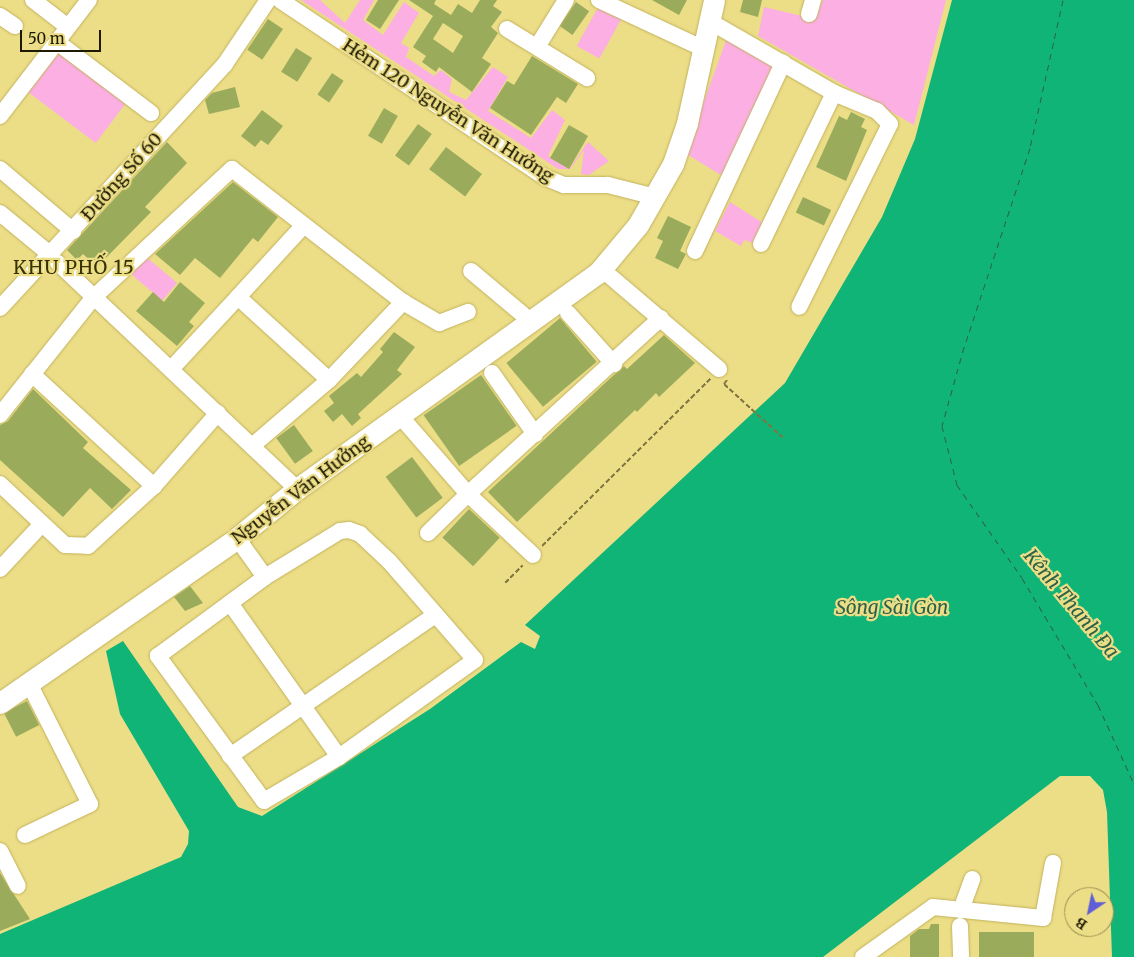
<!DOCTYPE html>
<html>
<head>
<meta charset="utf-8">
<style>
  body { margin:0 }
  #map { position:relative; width:1134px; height:957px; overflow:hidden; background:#ecdd87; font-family:Merriweather,serif }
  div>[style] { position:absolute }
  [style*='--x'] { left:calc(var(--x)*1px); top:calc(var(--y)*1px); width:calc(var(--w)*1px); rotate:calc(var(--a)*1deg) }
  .green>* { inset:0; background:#fcafe3; transform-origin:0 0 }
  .water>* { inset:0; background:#10b476 }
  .ferry>* { height:1px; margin-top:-0.5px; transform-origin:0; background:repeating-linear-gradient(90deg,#2b6146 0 6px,transparent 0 11px) }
  .building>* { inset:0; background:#9aac5c; transform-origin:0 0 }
  .path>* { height:2px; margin-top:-1px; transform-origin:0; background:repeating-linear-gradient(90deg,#7e753f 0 5px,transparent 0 7.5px) }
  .roads { filter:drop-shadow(0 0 1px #c1b25d) drop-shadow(0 0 1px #c1b25d) }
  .minor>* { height:16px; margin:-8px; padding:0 8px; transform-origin:8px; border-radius:8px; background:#fff }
  .major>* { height:21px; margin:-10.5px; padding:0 10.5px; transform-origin:10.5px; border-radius:10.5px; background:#fff }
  span { translate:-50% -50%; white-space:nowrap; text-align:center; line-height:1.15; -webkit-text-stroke:4.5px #ecdd87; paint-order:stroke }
  .street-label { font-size:18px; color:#1e1a01 }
  .neighbourhood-label { font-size:19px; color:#383100; letter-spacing:1px }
  .water-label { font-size:19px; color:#2b6146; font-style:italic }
  .north { position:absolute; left:1064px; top:887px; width:50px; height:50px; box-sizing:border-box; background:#ecdd87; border:1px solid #9a8f51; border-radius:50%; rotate:214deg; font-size:14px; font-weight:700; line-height:20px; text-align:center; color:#1e1a01 }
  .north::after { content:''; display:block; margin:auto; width:18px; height:22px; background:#605ed7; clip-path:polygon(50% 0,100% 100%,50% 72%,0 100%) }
  .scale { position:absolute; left:20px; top:30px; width:81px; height:22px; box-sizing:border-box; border:2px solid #1e1a01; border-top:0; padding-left:6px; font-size:15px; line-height:18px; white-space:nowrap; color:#1e1a01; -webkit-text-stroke:4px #ecdd87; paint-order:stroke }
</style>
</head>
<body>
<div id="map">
  <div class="green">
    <div style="clip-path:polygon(301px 0,320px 0,345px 23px,360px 0,374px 0,363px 20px,383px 35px,404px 2px,419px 13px,401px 43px,409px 48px,406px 57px,434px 76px,441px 70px,452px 79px,449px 92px,466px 100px,493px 67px,508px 77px,488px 111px,531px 138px,552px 110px,565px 120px,548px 156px,569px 169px,588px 142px,609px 161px,589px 175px,581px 174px,584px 150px,570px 169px,558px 169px)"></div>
    <div style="clip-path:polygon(823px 0,946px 0,914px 125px,758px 36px,764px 7px,815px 19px)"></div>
    <div style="left:600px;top:4px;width:26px;height:48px;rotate:29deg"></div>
    <div style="clip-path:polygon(727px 38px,776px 66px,724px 177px,685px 153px)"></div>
    <div style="left:60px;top:51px;width:84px;height:52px;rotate:37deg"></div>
    <div style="clip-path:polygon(730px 202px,763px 223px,753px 243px,744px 240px,741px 246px,715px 231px)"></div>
    <div style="left:145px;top:256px;width:42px;height:23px;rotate:40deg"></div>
  </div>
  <div class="water">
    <div style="clip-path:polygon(952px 0,1134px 0,1134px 957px,1112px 957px,1107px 812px,1103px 790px,1090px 776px,1060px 776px,823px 957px,0 957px,0 934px,181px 857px,188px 844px,189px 831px,120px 714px,106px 651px,123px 641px,238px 807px,262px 816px,430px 709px,521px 642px,535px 649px,540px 636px,525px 625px,785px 383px,882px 217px,915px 139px)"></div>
  </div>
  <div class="ferry">
    <div style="--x:1063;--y:0;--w:152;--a:102.6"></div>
    <div style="--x:1030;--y:148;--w:210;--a:108.3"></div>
    <div style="--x:964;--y:347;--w:82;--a:105.6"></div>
    <div style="--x:942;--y:426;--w:61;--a:75.7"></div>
    <div style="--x:957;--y:485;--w:113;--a:55"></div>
    <div style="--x:1022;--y:578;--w:148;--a:59.1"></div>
    <div style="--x:1098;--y:705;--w:87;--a:65.5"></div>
  </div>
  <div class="building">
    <div style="clip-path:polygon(378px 0,399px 0,380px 29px,366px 20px)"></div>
    <div style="clip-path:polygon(evenodd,409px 0,436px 0,434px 4px,451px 15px,458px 4px,472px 13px,480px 0,497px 0,493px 6px,502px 12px,491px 27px,498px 33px,482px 58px,491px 64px,472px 92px,439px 67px,436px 72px,422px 62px,426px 56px,413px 47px,433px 16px,409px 0,443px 23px,463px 36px,453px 53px,433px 39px,443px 23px)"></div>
    <div style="clip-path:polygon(652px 0,687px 0,679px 15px)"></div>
    <div style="clip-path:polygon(743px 0,762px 0,758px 17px,740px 12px)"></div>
    <div style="left:576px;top:2px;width:16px;height:29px;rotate:35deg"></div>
    <div style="left:268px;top:19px;width:18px;height:37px;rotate:34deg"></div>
    <div style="left:296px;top:48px;width:19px;height:28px;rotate:32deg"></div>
    <div style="clip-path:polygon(532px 56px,578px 84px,566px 103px,557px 97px,531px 135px,490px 108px,507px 81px,514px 85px)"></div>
    <div style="left:332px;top:73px;width:14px;height:26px;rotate:34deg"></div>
    <div style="clip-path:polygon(235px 87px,240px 107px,209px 114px,205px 100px,212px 93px)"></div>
    <div style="left:384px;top:108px;width:16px;height:32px;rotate:30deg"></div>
    <div style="clip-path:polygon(262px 110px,283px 126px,268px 145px,261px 140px,255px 147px,241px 136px)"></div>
    <div style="clip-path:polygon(851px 112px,865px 119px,861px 127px,867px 130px,846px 181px,816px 167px,839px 116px,847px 120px)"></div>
    <div style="left:418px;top:124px;width:17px;height:39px;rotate:36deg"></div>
    <div style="left:569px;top:125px;width:22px;height:38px;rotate:30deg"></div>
    <div style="clip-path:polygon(167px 142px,187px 163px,145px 207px,151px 212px,97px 267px,83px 254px,77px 260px,67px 250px)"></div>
    <div style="left:446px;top:147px;width:45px;height:28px;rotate:37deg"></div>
    <div style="clip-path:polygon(233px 182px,278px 217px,258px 242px,253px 238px,220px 278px,195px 258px,180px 275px,155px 254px)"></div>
    <div style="left:803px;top:197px;width:31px;height:17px;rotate:25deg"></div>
    <div style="clip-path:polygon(668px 216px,691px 227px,680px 251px,686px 254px,678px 269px,655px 258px,663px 241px,657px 238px)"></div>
    <div style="clip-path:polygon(180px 282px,205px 303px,189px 322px,194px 326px,177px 346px,136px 311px,153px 292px,164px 302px)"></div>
    <div style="left:560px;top:318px;width:57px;height:70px;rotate:50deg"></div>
    <div style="clip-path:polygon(394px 332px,415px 347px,397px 370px,402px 374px,358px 414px,361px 418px,352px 426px,342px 414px,333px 422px,324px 411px,334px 403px,329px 396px,357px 373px,361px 377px,383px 352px,380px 349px)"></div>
    <div style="clip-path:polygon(664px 335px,695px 363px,659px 397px,656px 393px,637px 412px,635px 410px,517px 522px,488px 492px,604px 384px,624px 366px,627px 369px)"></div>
    <div style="left:481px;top:375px;width:62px;height:70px;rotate:55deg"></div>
    <div style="clip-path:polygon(33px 389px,88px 442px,83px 448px,131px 490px,112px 509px,90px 488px,63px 517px,0 460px,0 425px,8px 421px)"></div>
    <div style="left:294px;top:425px;width:32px;height:22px;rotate:54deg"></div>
    <div style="left:412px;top:457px;width:51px;height:33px;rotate:53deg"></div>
    <div style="left:469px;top:509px;width:42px;height:39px;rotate:43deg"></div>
    <div style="clip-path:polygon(190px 586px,203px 603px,185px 611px,174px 597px)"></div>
    <div style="left:27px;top:701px;width:27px;height:26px;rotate:63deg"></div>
    <div style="clip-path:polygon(0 873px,30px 919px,0 931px)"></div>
    <div style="clip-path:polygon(931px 924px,939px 924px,939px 957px,910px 957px,910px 936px,919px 929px,929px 929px)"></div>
    <div style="left:979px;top:932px;width:55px;height:25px"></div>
  </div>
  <div class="path">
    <div style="--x:727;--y:380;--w:5;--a:127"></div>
    <div style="--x:724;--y:384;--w:79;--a:42.4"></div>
    <div style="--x:542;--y:546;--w:238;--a:-44.8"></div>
    <div style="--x:505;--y:583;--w:25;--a:-45"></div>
  </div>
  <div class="roads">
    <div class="minor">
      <div style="--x:33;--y:0;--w:44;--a:37.6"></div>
      <div style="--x:280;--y:0;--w:318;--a:33.8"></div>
      <div style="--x:544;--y:177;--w:22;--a:22"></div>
      <div style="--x:564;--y:185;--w:44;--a:0"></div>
      <div style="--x:608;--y:185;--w:49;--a:14.3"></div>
      <div style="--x:599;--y:0;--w:116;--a:25"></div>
      <div style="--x:809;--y:14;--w:15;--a:-74"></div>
      <div style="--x:0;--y:16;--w:18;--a:34"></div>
      <div style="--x:709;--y:21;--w:144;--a:29.9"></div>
      <div style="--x:834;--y:93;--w:47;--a:22.7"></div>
      <div style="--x:877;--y:111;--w:18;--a:45"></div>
      <div style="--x:890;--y:124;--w:204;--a:116.4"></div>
      <div style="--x:507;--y:29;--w:94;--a:31.5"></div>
      <div style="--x:57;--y:42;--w:118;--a:37.1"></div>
      <div style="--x:537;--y:47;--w:55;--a:-58.3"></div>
      <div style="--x:0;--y:116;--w:146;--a:-52.5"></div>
      <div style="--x:0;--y:169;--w:96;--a:40.3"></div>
      <div style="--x:0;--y:213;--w:66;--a:39.5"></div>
      <div style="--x:761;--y:244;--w:168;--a:-64.2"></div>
      <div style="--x:695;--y:251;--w:208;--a:-64.9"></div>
      <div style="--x:58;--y:263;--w:329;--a:43.4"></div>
      <div style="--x:471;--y:271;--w:81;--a:40"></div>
      <div style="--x:611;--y:277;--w:142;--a:40.4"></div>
      <div style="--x:238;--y:297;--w:96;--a:-47.5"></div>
      <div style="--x:0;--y:308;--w:332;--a:-47.3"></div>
      <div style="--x:225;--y:64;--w:77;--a:-56.1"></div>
      <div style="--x:568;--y:313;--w:69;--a:48"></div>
      <div style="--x:173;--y:367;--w:96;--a:-47.1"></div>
      <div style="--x:238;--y:297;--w:123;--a:42.4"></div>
      <div style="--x:492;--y:373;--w:75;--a:54.8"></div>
      <div style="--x:32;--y:374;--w:166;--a:42.6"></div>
      <div style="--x:0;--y:415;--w:149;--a:-51.5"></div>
      <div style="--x:93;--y:298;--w:190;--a:-42.9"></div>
      <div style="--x:232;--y:169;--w:217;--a:37.9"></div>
      <div style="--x:403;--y:302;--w:42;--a:30.3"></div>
      <div style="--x:439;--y:323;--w:31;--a:-21"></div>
      <div style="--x:401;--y:417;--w:102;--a:49"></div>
      <div style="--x:468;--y:494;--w:261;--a:-42.4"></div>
      <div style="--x:252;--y:446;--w:101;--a:-40.6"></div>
      <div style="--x:329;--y:380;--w:108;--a:-46.5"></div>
      <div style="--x:0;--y:484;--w:89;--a:43.2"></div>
      <div style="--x:65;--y:545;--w:23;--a:2"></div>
      <div style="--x:88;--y:546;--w:89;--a:-42.3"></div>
      <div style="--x:154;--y:486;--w:97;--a:-48.8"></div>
      <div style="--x:349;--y:530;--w:12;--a:20"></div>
      <div style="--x:360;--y:534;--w:40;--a:43"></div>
      <div style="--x:389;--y:561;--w:131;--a:49"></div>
      <div style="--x:475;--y:660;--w:167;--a:144.5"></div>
      <div style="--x:339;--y:757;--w:87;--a:149.6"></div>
      <div style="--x:264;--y:801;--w:180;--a:-126.2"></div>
      <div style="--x:158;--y:656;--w:133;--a:-36.4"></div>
      <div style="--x:265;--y:577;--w:88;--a:-31.5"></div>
      <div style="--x:340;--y:531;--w:9;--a:-6"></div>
      <div style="--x:428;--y:533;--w:56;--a:-44.3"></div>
      <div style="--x:468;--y:494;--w:89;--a:43.2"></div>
      <div style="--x:237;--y:538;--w:48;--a:54.3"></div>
      <div style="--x:0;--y:569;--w:60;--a:-47"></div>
      <div style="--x:230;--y:603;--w:189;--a:54.7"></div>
      <div style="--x:230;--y:756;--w:247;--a:-34.5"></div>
      <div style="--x:25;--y:835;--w:72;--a:-25.5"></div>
      <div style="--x:90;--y:804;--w:136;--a:-116.8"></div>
      <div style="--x:0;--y:851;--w:39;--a:63"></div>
      <div style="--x:961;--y:910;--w:33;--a:-70"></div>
      <div style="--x:960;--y:926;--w:31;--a:88"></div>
      <div style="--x:863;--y:957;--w:86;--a:-35.5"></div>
      <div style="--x:933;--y:907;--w:111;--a:5.7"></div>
      <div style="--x:1043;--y:918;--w:56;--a:-79.7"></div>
    </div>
    <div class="major">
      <div style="--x:0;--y:703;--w:289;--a:-34.8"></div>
      <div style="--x:237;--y:538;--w:77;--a:-39.2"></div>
      <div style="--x:297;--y:489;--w:370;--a:-35.7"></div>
      <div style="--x:598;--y:273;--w:62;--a:-50.2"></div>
      <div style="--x:638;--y:225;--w:70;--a:-60.2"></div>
      <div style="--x:673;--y:164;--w:43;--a:-71.1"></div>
      <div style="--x:687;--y:123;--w:126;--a:-77.6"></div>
    </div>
  </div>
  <div class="street-label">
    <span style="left:448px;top:111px;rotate:33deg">Hẻm 120 Nguyễn Văn Hưởng</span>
    <span style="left:122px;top:177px;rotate:-48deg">Đường Số 60</span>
    <span style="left:301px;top:490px;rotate:-37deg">Nguyễn Văn Hưởng</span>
  </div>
  <div class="neighbourhood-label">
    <span style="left:74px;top:268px">KHU PHỐ 15</span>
  </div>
  <div class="water-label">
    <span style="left:1071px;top:604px;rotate:50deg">Kênh Thanh Đa</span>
    <span style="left:892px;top:608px">Sông Sài Gòn</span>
  </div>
  <div class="north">B</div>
  <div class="scale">50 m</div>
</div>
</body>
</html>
